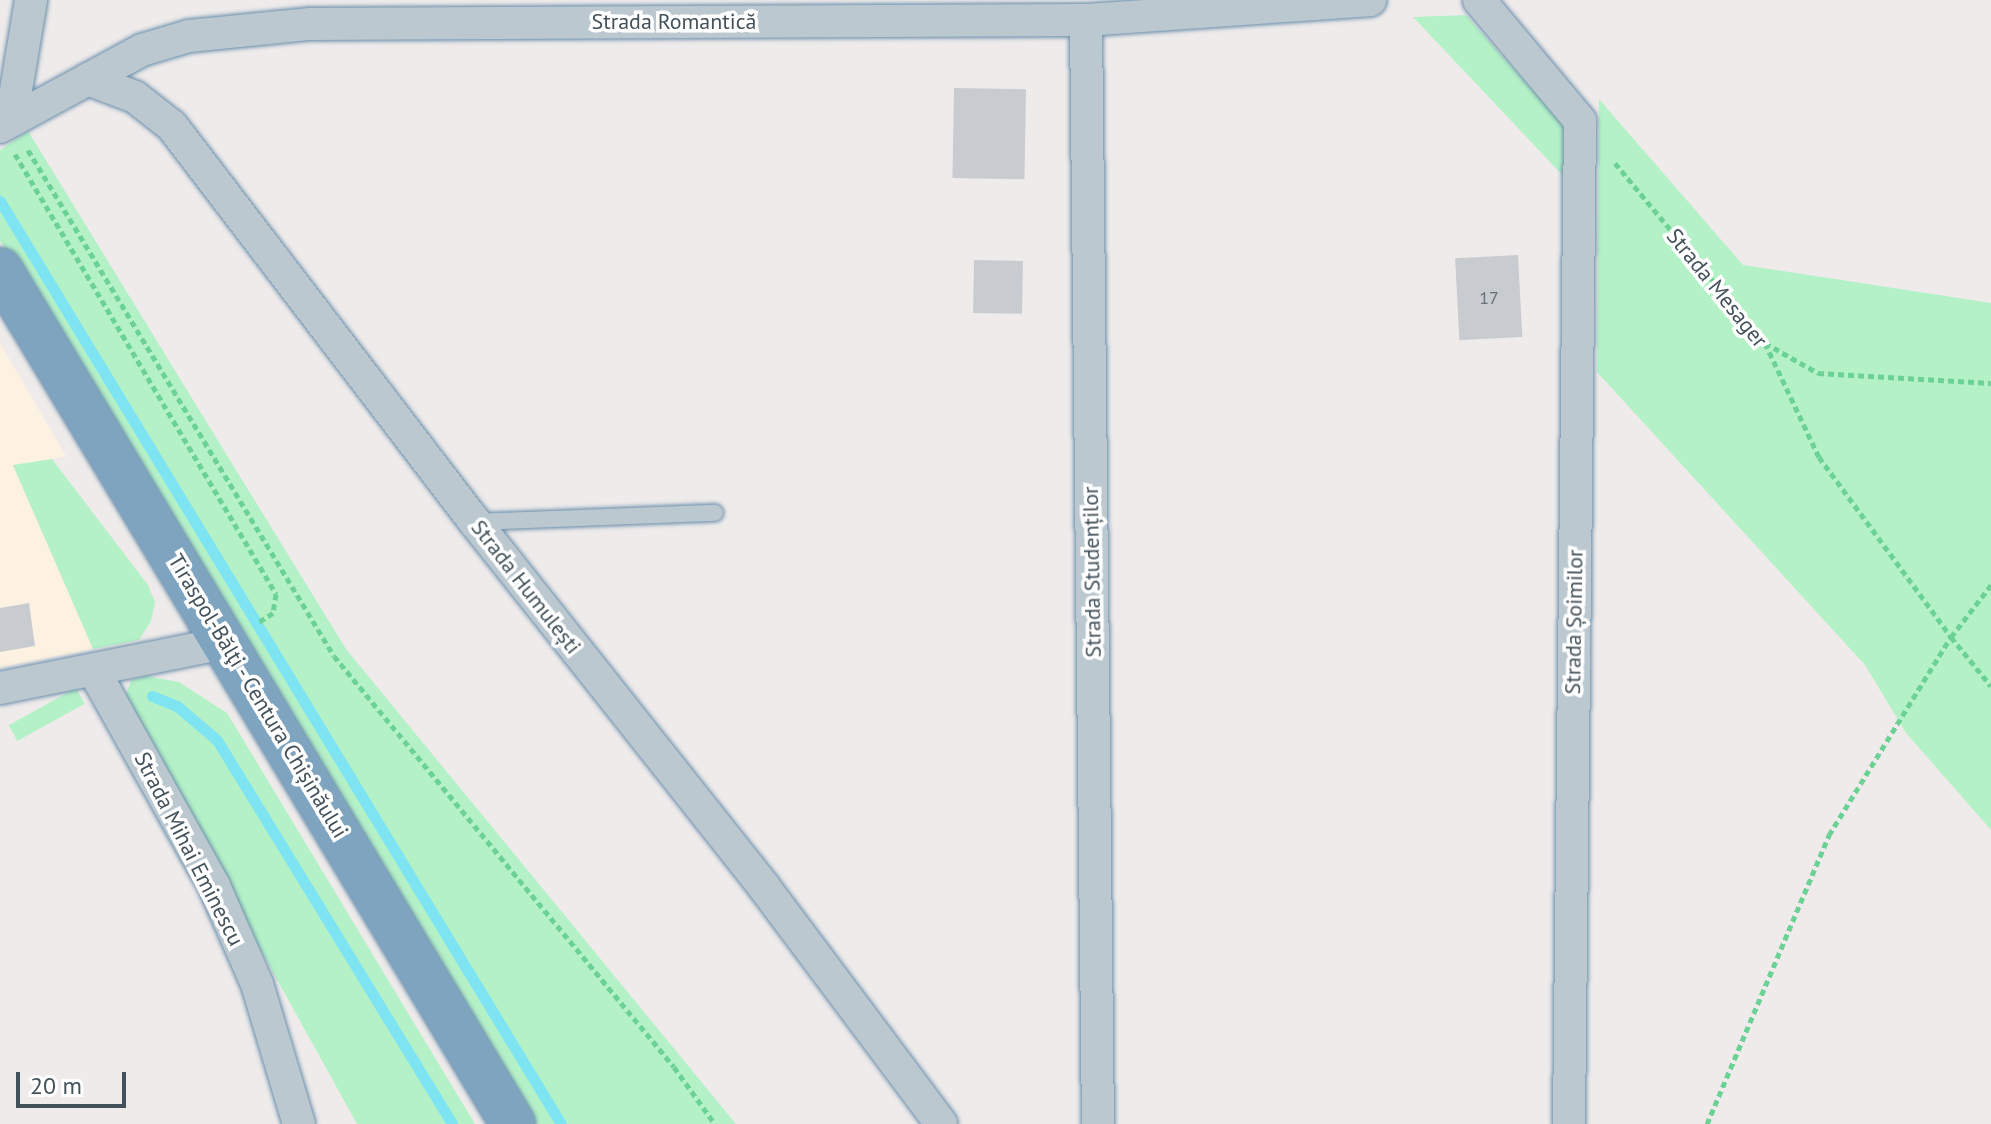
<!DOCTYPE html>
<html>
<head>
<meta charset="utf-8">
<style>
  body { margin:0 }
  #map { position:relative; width:1991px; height:1124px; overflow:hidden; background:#efebeb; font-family:"PT Sans",sans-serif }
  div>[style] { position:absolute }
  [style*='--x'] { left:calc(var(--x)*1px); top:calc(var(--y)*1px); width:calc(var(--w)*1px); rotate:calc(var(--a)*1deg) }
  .commercial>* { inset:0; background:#fdf2e1 }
  .green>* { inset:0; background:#b5f1c7; transform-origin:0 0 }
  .stream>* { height:11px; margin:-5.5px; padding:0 5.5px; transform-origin:5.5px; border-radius:5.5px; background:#7ee4f2 }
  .building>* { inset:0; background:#c8ccd1; transform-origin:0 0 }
  .path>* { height:5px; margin-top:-2.5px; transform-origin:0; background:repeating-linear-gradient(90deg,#6bd195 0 6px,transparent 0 10px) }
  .roads { filter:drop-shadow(0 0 2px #6a8fab) drop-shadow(0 0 2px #6a8fab) }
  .lane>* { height:16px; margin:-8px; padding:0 8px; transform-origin:8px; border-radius:8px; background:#bbc8d0 }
  .street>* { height:32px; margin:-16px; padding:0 16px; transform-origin:16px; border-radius:16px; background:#bbc8d0 }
  .highway>* { height:44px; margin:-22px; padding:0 22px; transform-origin:22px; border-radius:22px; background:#7fa4bf }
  span { translate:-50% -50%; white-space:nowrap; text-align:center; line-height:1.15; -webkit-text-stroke:7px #fff; paint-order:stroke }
  .number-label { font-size:18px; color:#647078 }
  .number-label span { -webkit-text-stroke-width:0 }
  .street-label { font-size:22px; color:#43515a }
  .scale { position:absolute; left:16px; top:1072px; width:110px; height:36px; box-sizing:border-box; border:4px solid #43515a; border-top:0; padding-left:10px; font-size:24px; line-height:28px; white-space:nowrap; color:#43515a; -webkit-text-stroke:6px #fff; paint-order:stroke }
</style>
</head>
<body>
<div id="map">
  <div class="commercial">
    <div style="clip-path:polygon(0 343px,66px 456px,13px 466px,93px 649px,0 667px)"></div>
  </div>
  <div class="green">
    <div style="clip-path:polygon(1466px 15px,1568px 130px,1567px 180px,1413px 17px)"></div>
    <div style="clip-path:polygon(1599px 99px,1743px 265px,1991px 303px,1991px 830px,1906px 733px,1865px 665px,1597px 372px)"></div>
    <div style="clip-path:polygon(28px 131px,346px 649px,736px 1124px,533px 1124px,0 241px,0 150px)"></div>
    <div style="clip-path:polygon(52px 459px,148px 585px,155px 602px,151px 621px,139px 640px,93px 649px,13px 465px)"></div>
    <div style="clip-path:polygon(146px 676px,179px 682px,227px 713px,475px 1124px,357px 1124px,124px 703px,131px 680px)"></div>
    <div style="left:76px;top:688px;width:18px;height:77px;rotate:61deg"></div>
  </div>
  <div class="stream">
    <div style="--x:0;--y:201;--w:1080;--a:58.71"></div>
    <div style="--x:152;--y:696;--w:27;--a:22"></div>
    <div style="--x:177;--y:706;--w:52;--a:40.4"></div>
    <div style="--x:217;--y:740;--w:450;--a:58.5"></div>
  </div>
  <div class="building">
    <div style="left:954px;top:88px;width:72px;height:90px;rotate:1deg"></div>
    <div style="left:1518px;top:255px;width:82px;height:63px;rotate:87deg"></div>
    <div style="left:974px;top:260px;width:49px;height:53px;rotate:1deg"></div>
    <div style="clip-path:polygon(29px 603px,35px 646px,0 652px,0 608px)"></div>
  </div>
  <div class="path">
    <div style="--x:28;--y:150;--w:591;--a:58.84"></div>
    <div style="--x:334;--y:656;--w:533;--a:50.4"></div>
    <div style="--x:674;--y:1067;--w:70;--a:54.3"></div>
    <div style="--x:15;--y:154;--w:512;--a:59.32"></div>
    <div style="--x:276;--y:594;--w:19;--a:99"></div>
    <div style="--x:273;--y:613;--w:19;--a:148"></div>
    <div style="--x:1615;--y:163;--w:234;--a:50.2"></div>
    <div style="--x:1765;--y:343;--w:126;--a:64.7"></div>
    <div style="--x:1819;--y:457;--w:223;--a:53.7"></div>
    <div style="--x:1951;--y:637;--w:63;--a:50.8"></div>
    <div style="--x:1765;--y:343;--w:61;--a:29.5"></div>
    <div style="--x:1818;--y:373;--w:173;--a:3.3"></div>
    <div style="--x:1707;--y:1124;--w:314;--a:-67.1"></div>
    <div style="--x:1829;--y:835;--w:233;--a:-58.4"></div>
    <div style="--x:1951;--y:637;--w:66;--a:-52.4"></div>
  </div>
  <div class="roads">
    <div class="lane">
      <div style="--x:476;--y:522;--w:239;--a:-2.2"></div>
    </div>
    <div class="street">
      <div style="--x:1479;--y:0;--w:158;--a:50.1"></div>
      <div style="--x:1580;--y:121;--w:1003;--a:90.63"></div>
      <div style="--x:1086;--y:20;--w:1104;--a:89.38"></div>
      <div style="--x:88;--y:79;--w:50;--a:21"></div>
      <div style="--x:135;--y:97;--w:47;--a:38.1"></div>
      <div style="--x:172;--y:126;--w:499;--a:52.6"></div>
      <div style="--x:475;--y:522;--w:466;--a:51.6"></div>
      <div style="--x:764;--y:887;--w:296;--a:53.2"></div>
      <div style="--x:11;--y:120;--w:122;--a:-80.5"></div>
      <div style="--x:0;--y:127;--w:162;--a:-28.5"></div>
      <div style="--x:142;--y:50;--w:49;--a:-16.6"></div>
      <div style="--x:189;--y:36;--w:122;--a:-5.7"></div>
      <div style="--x:310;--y:24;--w:776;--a:-0.3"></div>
      <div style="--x:1086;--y:20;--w:285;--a:-4"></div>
      <div style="--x:94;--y:671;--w:246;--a:60.8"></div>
      <div style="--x:214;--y:886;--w:107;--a:66.3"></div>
      <div style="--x:257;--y:984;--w:146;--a:73.3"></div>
      <div style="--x:0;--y:688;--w:230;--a:-11.3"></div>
    </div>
    <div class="highway">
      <div style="--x:0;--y:270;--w:996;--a:59.01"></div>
    </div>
  </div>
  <div class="number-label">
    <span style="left:1489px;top:298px">17</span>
  </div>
  <div class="street-label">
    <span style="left:674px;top:22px">Strada Romantică</span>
    <span style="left:1717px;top:288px;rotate:51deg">Strada Mesager</span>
    <span style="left:1092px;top:572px;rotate:-91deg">Strada Studenților</span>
    <span style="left:526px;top:587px;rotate:52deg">Strada Humulești</span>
    <span style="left:1574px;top:622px;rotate:-89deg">Strada Șoimilor</span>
    <span style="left:258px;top:696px;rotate:59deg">Tiraspol-Bălţi - Centura Chișinăului</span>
    <span style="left:189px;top:849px;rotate:63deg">Strada Mihai Eminescu</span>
  </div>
  <div class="scale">20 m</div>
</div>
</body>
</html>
